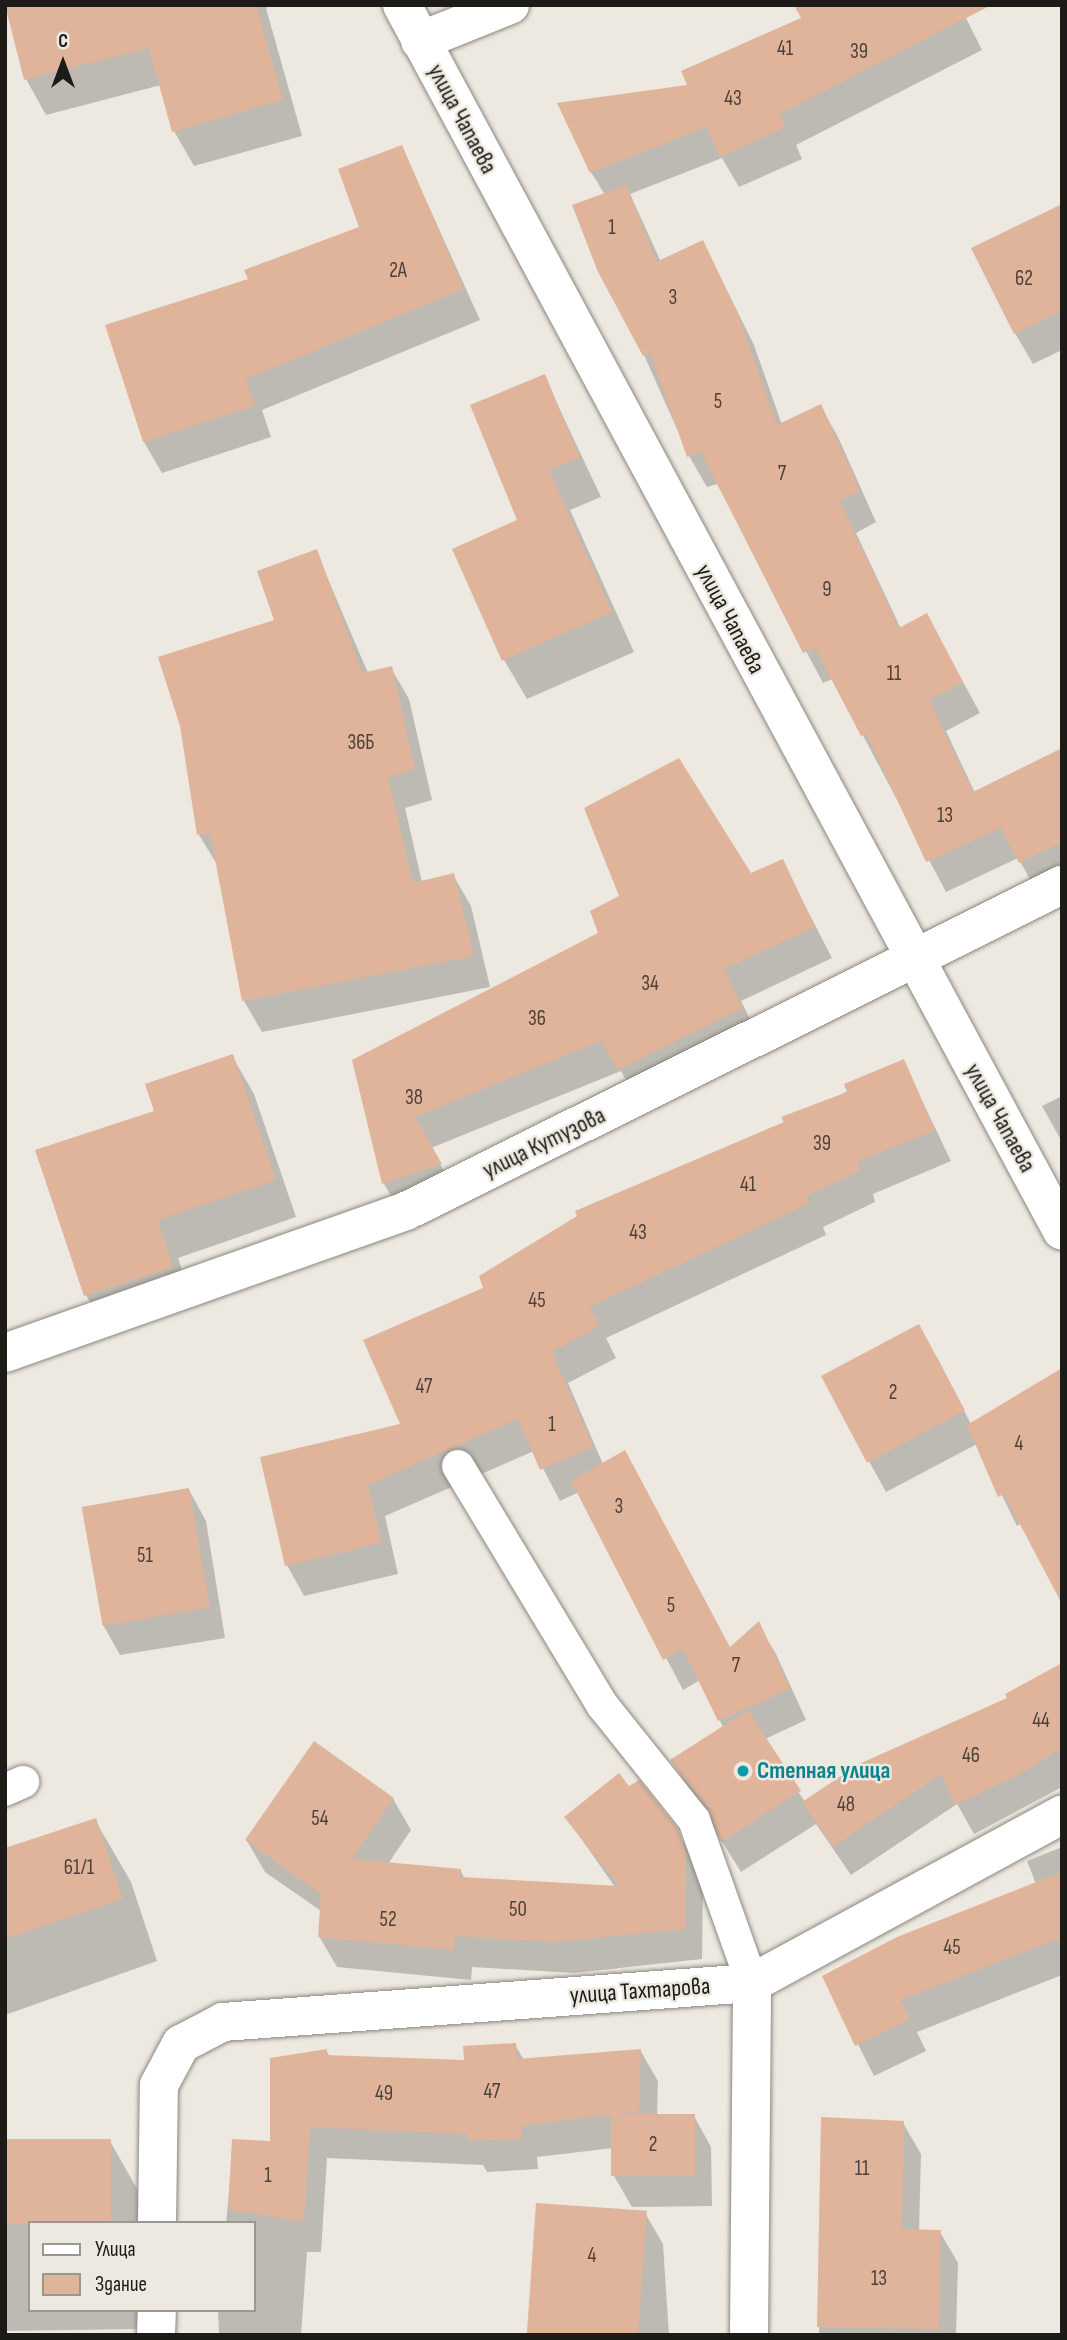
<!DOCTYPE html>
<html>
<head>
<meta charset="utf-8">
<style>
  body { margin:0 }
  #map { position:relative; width:1067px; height:2340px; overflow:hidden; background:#ede9e0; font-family:"Sofia Sans Condensed",sans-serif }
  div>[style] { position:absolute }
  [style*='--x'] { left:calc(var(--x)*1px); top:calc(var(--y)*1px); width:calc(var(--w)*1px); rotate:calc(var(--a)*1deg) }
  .shadow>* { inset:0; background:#0003 }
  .building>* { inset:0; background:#e0b39b; transform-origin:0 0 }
  .roads { filter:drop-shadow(0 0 2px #8b8880) drop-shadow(0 0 2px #8b8880) }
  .service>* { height:32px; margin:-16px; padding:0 16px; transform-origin:16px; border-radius:16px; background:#fff }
  .minor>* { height:38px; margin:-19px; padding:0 19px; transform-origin:19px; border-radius:19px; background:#fff }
  .dots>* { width:19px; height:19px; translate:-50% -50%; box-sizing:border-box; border:4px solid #ede9e0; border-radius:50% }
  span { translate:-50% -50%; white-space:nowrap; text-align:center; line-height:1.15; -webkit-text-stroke:5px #ede9e0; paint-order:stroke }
  .number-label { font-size:21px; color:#4d4139 }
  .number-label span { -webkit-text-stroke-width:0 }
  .street-label { font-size:24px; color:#1c1b18 }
  .culture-label { font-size:24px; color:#0d838f; font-weight:700 }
  .left { translate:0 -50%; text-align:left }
  .frame { position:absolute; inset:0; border:7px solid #1c1b18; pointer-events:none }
  .legend { position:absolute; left:28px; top:2221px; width:228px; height:91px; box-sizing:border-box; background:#ede9e0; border:2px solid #999790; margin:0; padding:9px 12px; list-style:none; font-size:21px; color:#1c1b18 }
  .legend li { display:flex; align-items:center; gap:14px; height:35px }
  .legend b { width:35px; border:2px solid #999790 }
  .north { position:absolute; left:28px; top:28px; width:70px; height:70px; -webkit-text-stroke:5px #ede9e0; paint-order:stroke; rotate:0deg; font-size:19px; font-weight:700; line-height:28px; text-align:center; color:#1c1b18 }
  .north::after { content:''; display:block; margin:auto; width:24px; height:32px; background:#1c1b18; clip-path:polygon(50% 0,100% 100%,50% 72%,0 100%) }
</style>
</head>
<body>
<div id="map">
  <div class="shadow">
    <div style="clip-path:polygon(6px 5px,273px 5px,266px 8px,302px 136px,194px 166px,174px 131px,161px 85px,46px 115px,26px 79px)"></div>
    <div style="clip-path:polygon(796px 5px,991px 5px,966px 18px,982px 50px,796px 145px,802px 159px,739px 187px,722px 158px,630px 194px,661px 262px,703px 242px,754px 345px,782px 425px,821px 407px,838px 437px,876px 522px,856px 533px,901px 629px,927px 616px,980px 713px,946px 731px,975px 793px,1062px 750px,1062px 882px,1038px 893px,1018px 858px,946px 892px,833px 679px,823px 683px,717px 484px,707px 487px,689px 456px,644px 355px,605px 195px,591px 172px,689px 86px,803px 19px)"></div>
    <div style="clip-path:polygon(402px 147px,480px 320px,262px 410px,271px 437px,162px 473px,144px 442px,107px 326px,250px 280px,361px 228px)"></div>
    <div style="clip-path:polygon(1062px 206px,1062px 350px,1033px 364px,1015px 333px)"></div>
    <div style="clip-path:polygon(544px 376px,601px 497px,570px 510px,634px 652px,527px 699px,504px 660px)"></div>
    <div style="clip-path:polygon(316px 551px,368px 673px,391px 668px,409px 699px,432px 800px,405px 808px,422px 882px,453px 875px,471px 906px,490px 987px,262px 1032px,244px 1001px,218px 866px,199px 835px,277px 621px)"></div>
    <div style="clip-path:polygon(782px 861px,832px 958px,741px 1001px,760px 1039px,637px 1100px,621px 1071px,431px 1148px,458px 1196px,402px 1214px,384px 1184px,354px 1061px)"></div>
    <div style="clip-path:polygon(232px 1056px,254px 1094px,296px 1217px,178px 1258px,194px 1305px,107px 1333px,86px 1295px,156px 1112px)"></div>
    <div style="clip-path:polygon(903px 1061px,951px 1161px,873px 1194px,875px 1202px,823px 1227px,826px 1235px,606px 1338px,616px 1358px,568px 1383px,603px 1464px,731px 1649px,758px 1624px,776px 1654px,806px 1720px,765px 1739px,805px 1802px,1010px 1699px,1062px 1665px,1062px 1787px,974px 1834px,957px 1804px,851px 1875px,816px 1824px,741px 1872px,672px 1761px,723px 1727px,700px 1680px,683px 1690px,579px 1492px,560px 1501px,534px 1451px,385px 1516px,398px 1574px,304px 1596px,287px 1565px,403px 1425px,485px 1288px)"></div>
    <div style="clip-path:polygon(1062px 1096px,1062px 1142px,1042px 1106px)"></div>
    <div style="clip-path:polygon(937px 1357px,1021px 1523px,1017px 1526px,977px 1444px,886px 1492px,823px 1378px)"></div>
    <div style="clip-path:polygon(189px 1490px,206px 1521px,225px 1638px,120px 1655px,102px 1623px)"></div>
    <div style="clip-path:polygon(629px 1788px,676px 1830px,695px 1862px,703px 1885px,702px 1959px,574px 1973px,472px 1967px,471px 1980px,337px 1967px,319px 1936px,321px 1911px,265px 1872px,247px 1841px,393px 1799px,411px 1830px,388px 1864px,460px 1870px,465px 1879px,615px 1887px,566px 1817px)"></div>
    <div style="clip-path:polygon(95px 1820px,131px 1882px,157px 1961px,5px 2015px,5px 1851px)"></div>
    <div style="clip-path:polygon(1062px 1847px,1062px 1975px,917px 2032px,926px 2051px,874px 2076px,824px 1977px,1036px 1884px,1027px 1861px)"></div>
    <div style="clip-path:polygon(515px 2045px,524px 2060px,640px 2050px,658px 2081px,657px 2116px,694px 2116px,711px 2147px,712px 2206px,632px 2207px,614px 2176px,613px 2148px,537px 2157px,538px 2169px,487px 2172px,483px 2165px,327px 2158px,321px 2252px,307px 2252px,301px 2335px,219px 2335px,218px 2310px,254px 2310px,254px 2223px,226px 2223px,234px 2141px,271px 2143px,326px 2050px,330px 2057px,466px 2062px)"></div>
    <div style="clip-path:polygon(823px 2119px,903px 2123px,921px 2154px,919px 2232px,940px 2232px,958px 2263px,956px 2335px,819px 2335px)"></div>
    <div style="clip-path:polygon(5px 2141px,110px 2141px,140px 2194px,139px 2223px,30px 2223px,30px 2310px,137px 2310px,137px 2329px,5px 2331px)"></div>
    <div style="clip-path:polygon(645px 2213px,663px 2244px,669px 2335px,559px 2335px)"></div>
  </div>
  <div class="building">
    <div style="clip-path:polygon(5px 5px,256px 5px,283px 100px,172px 132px,149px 48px,24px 80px)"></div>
    <div style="clip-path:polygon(794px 5px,991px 5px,780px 114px,786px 127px,720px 157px,706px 127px,590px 173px,557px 103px,687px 85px,681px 71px,801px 18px)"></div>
    <div style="clip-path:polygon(402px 145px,464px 289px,246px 379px,255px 406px,143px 442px,105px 325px,248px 279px,244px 270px,359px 227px,338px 169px)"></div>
    <div style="clip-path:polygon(627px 185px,656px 262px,703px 240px,737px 312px,777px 425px,821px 404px,860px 491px,839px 500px,899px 628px,927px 613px,963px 682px,929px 700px,973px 792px,1062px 748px,1062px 842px,1019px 863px,1001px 828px,926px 862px,866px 733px,861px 736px,815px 648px,803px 653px,701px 452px,687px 457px,650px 353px,643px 356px,598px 272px,572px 205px)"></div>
    <div style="clip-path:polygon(1062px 204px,1062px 311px,1014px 334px,971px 248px)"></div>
    <div style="clip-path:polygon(545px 374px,580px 458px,549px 470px,612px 612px,502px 661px,452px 549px,517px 520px,470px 405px)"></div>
    <div style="clip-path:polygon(317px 549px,362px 673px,392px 666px,415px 769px,388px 777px,413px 883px,454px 873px,474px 956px,242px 1001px,210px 833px,197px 835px,180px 726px,158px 657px,274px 620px,257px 571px)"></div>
    <div style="clip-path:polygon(679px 758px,751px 873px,783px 859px,815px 927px,724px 969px,743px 1008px,618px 1070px,601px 1041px,415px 1117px,442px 1164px,382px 1184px,352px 1060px,598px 933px,590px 911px,619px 896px,584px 808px)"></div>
    <div style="clip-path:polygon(233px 1054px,276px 1180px,158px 1220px,173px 1267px,84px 1296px,35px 1150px,154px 1111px,145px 1084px)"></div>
    <div style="clip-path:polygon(904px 1059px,935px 1130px,857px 1162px,859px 1171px,807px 1196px,810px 1203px,589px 1307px,599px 1326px,552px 1352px,593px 1447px,540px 1470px,518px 1419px,368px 1485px,382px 1543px,285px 1566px,260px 1457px,400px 1424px,363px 1340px,483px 1288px,479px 1276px,577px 1216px,575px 1211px,784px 1122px,781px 1117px,847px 1092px,844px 1084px)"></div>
    <div style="left:919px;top:1324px;width:98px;height:111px;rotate:62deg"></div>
    <div style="clip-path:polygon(1062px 1368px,1062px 1604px,1004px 1494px,998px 1497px,967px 1425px)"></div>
    <div style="clip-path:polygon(625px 1450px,730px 1647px,759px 1621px,790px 1689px,718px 1721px,683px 1649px,663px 1660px,571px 1481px)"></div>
    <div style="left:189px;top:1488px;width:121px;height:109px;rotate:80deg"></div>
    <div style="clip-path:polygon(1062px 1663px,1062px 1748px,1018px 1775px,955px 1805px,941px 1774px,833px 1847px,802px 1802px,859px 1764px,1007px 1698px,1005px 1694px)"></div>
    <div style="clip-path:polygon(748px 1710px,801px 1791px,721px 1842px,709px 1809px,670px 1760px)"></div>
    <div style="clip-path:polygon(314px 1741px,394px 1798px,352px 1859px,461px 1869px,460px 1877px,619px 1886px,564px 1817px,619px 1773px,629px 1786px,639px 1780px,678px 1829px,686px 1852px,685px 1929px,555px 1942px,455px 1936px,454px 1950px,318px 1937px,321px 1894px,245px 1840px)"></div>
    <div style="clip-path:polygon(96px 1818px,123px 1899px,5px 1939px,5px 1848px)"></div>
    <div style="clip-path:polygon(1062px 1872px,1062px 1937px,901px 2000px,910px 2019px,855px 2046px,822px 1976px,897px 1937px)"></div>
    <div style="clip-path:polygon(516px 2043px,517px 2059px,641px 2049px,639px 2111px,521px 2126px,521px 2139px,468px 2141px,467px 2134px,310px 2127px,304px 2222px,228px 2209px,232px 2139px,270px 2141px,270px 2058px,327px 2049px,326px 2055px,464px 2060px,463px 2046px)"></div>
    <div style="left:695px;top:2114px;width:62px;height:84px;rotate:90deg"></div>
    <div style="clip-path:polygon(821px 2117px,904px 2121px,902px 2229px,941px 2230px,939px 2329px,817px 2327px)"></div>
    <div style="left:5px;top:2139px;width:106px;height:84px"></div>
    <div style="left:536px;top:2203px;width:111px;height:132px;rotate:4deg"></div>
  </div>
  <div class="roads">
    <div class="service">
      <div style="--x:458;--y:1466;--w:280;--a:58.9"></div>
      <div style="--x:603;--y:1706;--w:146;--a:51.4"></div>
      <div style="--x:694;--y:1820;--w:173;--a:70.4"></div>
      <div style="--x:5;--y:1790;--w:20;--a:-24"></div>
    </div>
    <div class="minor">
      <div style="--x:402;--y:5;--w:1392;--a:61.7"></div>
      <div style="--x:420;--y:41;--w:97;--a:-21.8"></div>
      <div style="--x:5;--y:1353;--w:425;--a:-19.5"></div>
      <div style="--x:406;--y:1211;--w:733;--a:-26.43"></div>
      <div style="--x:157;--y:2223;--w:138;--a:-89.2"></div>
      <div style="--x:159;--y:2085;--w:47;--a:-61.8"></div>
      <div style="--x:181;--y:2044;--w:47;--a:-27.6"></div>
      <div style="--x:223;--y:2022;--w:530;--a:-4.22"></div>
      <div style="--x:752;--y:1983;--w:353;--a:-28.5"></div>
      <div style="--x:156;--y:2335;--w:25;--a:-88"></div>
      <div style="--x:749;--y:2335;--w:352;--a:-89.5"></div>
    </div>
  </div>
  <div class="dots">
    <div style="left:743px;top:1771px;background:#0f9aa8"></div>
  </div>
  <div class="number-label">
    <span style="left:785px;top:49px">41</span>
    <span style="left:859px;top:52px">39</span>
    <span style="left:733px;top:99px">43</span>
    <span style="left:612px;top:228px">1</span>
    <span style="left:398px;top:271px">2А</span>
    <span style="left:1024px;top:279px">62</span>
    <span style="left:673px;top:298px">3</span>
    <span style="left:718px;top:402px">5</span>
    <span style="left:782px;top:474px">7</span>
    <span style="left:827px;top:590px">9</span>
    <span style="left:894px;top:674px">11</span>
    <span style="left:361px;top:743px">36Б</span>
    <span style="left:945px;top:816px">13</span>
    <span style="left:650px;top:984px">34</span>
    <span style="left:537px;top:1019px">36</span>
    <span style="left:414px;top:1098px">38</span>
    <span style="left:822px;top:1144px">39</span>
    <span style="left:748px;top:1185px">41</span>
    <span style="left:638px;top:1233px">43</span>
    <span style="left:537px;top:1301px">45</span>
    <span style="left:424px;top:1387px">47</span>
    <span style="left:893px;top:1393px">2</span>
    <span style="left:552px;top:1425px">1</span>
    <span style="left:1019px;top:1444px">4</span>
    <span style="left:619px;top:1507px">3</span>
    <span style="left:145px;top:1556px">51</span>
    <span style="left:671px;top:1606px">5</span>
    <span style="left:736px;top:1666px">7</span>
    <span style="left:1041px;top:1721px">44</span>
    <span style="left:971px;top:1756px">46</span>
    <span style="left:846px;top:1805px">48</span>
    <span style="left:320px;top:1819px">54</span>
    <span style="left:79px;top:1868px">61/1</span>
    <span style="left:518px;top:1910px">50</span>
    <span style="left:388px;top:1920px">52</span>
    <span style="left:952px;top:1948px">45</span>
    <span style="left:492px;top:2092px">47</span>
    <span style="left:384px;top:2094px">49</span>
    <span style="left:653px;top:2145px">2</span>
    <span style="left:862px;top:2169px">11</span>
    <span style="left:268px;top:2176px">1</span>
    <span style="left:592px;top:2256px">4</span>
    <span style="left:879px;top:2279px">13</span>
  </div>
  <div class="street-label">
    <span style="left:462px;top:119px;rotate:62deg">улица Чапаева</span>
    <span style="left:730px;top:619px;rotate:62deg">улица Чапаева</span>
    <span style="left:1000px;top:1118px;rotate:61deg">улица Чапаева</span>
    <span style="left:544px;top:1143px;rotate:-26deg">улица Кутузова</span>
    <span style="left:640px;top:1991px;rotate:-4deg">улица Тахтарова</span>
  </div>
  <div class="culture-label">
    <span class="left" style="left:757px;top:1771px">Степная улица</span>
  </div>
  <div class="frame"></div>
  <ul class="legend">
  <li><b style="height:9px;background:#fff"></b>Улица</li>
  <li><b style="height:19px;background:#e0b39b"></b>Здание</li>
  </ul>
  <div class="north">С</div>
</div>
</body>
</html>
